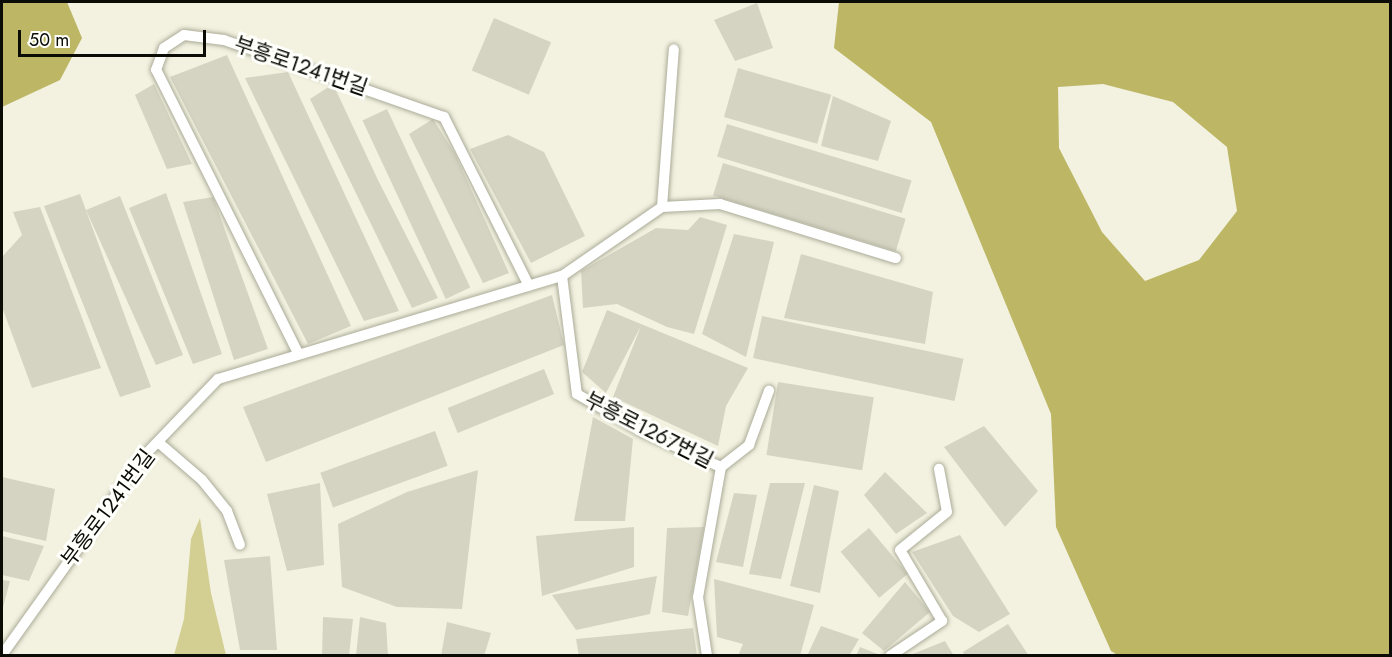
<!DOCTYPE html>
<html>
<head>
<meta charset="utf-8">
<style>
  body { margin:0 }
  #map { position:relative; width:1392px; height:657px; overflow:hidden; background:#f3f2e0; font-family:Jost,"Noto Sans KR",sans-serif }
  div>[style] { position:absolute }
  [style*='--x'] { left:calc(var(--x)*1px); top:calc(var(--y)*1px); width:calc(var(--w)*1px); rotate:calc(var(--a)*1deg) }
  .green>* { inset:0; background:#d3cf92 }
  .forest>* { inset:0; background:#bcb665 }
  .building>* { inset:0; background:#d5d4c2; transform-origin:0 0 }
  .roads { filter:drop-shadow(0 0 2px #abab99) drop-shadow(0 0 2px #abab99) }
  .service>* { height:10px; margin:-5px; padding:0 5px; transform-origin:5px; border-radius:5px; background:#fff }
  span { translate:-50% -50%; white-space:nowrap; text-align:center; line-height:1.15; -webkit-text-stroke:6px #fffffb; paint-order:stroke }
  .street-label { font-size:21px; color:#0c0c07 }
  .frame { position:absolute; inset:0; border:3px solid #0c0c07; pointer-events:none }
  .scale { position:absolute; left:18px; top:30px; width:188px; height:27px; box-sizing:border-box; border:3px solid #0c0c07; border-top:0; padding-left:8px; font-size:18px; line-height:21px; white-space:nowrap; color:#0c0c07; -webkit-text-stroke:4px #fffffb; paint-order:stroke }
</style>
</head>
<body>
<div id="map">
  <div class="green">
    <div style="clip-path:polygon(200px 518px,211px 593px,226px 655px,174px 655px,184px 619px,191px 539px)"></div>
  </div>
  <div class="forest">
    <div style="clip-path:polygon(2px 2px,67px 2px,82px 38px,60px 80px,2px 107px)"></div>
    <div style="clip-path:polygon(evenodd,839px 2px,1390px 2px,1390px 655px,1119px 656px,1111px 651px,1056px 527px,1051px 414px,931px 122px,834px 48px,839px 2px,1103px 84px,1173px 102px,1227px 147px,1237px 211px,1199px 260px,1145px 281px,1102px 232px,1059px 148px,1058px 87px,1103px 84px)"></div>
  </div>
  <div class="building">
    <div style="clip-path:polygon(757px 3px,773px 48px,735px 61px,714px 20px)"></div>
    <div style="left:494px;top:18px;width:62px;height:57px;rotate:23deg"></div>
    <div style="clip-path:polygon(227px 55px,351px 326px,308px 344px,170px 77px)"></div>
    <div style="left:738px;top:68px;width:97px;height:51px;rotate:16deg"></div>
    <div style="clip-path:polygon(288px 72px,399px 311px,364px 321px,245px 78px)"></div>
    <div style="clip-path:polygon(154px 84px,192px 164px,167px 169px,135px 95px)"></div>
    <div style="clip-path:polygon(333px 84px,378px 180px,438px 298px,412px 308px,310px 99px)"></div>
    <div style="clip-path:polygon(833px 96px,891px 121px,878px 161px,821px 146px)"></div>
    <div style="left:387px;top:109px;width:197px;height:27px;rotate:65deg"></div>
    <div style="clip-path:polygon(433px 119px,455px 154px,509px 273px,483px 283px,409px 134px)"></div>
    <div style="left:727px;top:124px;width:193px;height:34px;rotate:17deg"></div>
    <div style="clip-path:polygon(508px 135px,544px 152px,585px 236px,531px 263px,470px 149px)"></div>
    <div style="left:723px;top:163px;width:191px;height:34px;rotate:17deg"></div>
    <div style="clip-path:polygon(166px 193px,222px 354px,193px 364px,129px 208px)"></div>
    <div style="clip-path:polygon(80px 194px,151px 387px,120px 397px,44px 206px)"></div>
    <div style="clip-path:polygon(120px 196px,183px 355px,156px 365px,86px 210px)"></div>
    <div style="clip-path:polygon(213px 197px,268px 349px,234px 360px,183px 202px)"></div>
    <div style="clip-path:polygon(40px 207px,101px 368px,32px 388px,2px 307px,2px 257px,22px 235px,13px 212px)"></div>
    <div style="clip-path:polygon(700px 217px,727px 225px,694px 334px,667px 327px,617px 304px,583px 308px,581px 271px,656px 228px,688px 230px)"></div>
    <div style="clip-path:polygon(734px 234px,774px 242px,746px 357px,702px 334px)"></div>
    <div style="clip-path:polygon(801px 254px,933px 292px,925px 344px,784px 318px)"></div>
    <div style="clip-path:polygon(552px 295px,564px 345px,266px 462px,243px 407px)"></div>
    <div style="clip-path:polygon(607px 310px,748px 368px,726px 406px,718px 446px,613px 397px,641px 326px,606px 393px,582px 372px)"></div>
    <div style="left:762px;top:316px;width:206px;height:43px;rotate:12deg"></div>
    <div style="left:544px;top:369px;width:27px;height:104px;rotate:68deg"></div>
    <div style="left:778px;top:382px;width:97px;height:74px;rotate:9deg"></div>
    <div style="clip-path:polygon(593px 417px,633px 439px,625px 521px,574px 521px)"></div>
    <div style="clip-path:polygon(984px 426px,1038px 491px,1005px 527px,944px 447px)"></div>
    <div style="left:435px;top:431px;width:37px;height:122px;rotate:70deg"></div>
    <div style="clip-path:polygon(478px 470px,462px 609px,397px 607px,342px 587px,338px 524px,407px 492px)"></div>
    <div style="clip-path:polygon(885px 472px,927px 513px,896px 534px,864px 495px)"></div>
    <div style="clip-path:polygon(2px 477px,55px 489px,46px 541px,2px 531px)"></div>
    <div style="clip-path:polygon(320px 483px,324px 565px,287px 571px,267px 494px)"></div>
    <div style="clip-path:polygon(770px 483px,805px 483px,781px 579px,749px 574px)"></div>
    <div style="clip-path:polygon(814px 485px,839px 491px,820px 593px,790px 586px)"></div>
    <div style="clip-path:polygon(734px 493px,757px 495px,743px 567px,716px 562px)"></div>
    <div style="clip-path:polygon(634px 527px,634px 567px,542px 596px,536px 536px)"></div>
    <div style="clip-path:polygon(704px 527px,688px 616px,662px 612px,667px 528px)"></div>
    <div style="left:869px;top:528px;width:60px;height:37px;rotate:50deg"></div>
    <div style="clip-path:polygon(960px 535px,1010px 614px,979px 632px,953px 616px,912px 552px)"></div>
    <div style="clip-path:polygon(2px 536px,44px 546px,29px 581px,2px 575px)"></div>
    <div style="clip-path:polygon(270px 556px,277px 650px,240px 650px,224px 560px)"></div>
    <div style="clip-path:polygon(657px 576px,650px 614px,576px 630px,552px 595px)"></div>
    <div style="clip-path:polygon(714px 579px,814px 605px,800px 656px,738px 656px,743px 644px,717px 637px)"></div>
    <div style="clip-path:polygon(2px 580px,10px 581px,2px 611px)"></div>
    <div style="clip-path:polygon(905px 582px,930px 612px,884px 651px,862px 633px)"></div>
    <div style="clip-path:polygon(323px 617px,353px 619px,349px 656px,322px 656px)"></div>
    <div style="clip-path:polygon(360px 617px,386px 623px,388px 656px,356px 656px)"></div>
    <div style="clip-path:polygon(447px 622px,491px 633px,484px 656px,441px 656px)"></div>
    <div style="clip-path:polygon(1008px 624px,1029px 656px,965px 656px,963px 652px)"></div>
    <div style="clip-path:polygon(821px 626px,859px 639px,849px 656px,807px 656px)"></div>
    <div style="clip-path:polygon(693px 628px,697px 656px,579px 656px,576px 639px)"></div>
    <div style="clip-path:polygon(945px 641px,954px 656px,910px 656px,910px 655px)"></div>
    <div style="clip-path:polygon(860px 647px,880px 655px,880px 656px,856px 656px)"></div>
  </div>
  <div class="roads">
    <div class="service">
      <div style="--x:662;--y:207;--w:58;--a:-3"></div>
      <div style="--x:720;--y:204;--w:184;--a:17.1"></div>
      <div style="--x:562;--y:276;--w:119;--a:82.8"></div>
      <div style="--x:577;--y:394;--w:76;--a:29.9"></div>
      <div style="--x:643;--y:432;--w:85;--a:24.2"></div>
      <div style="--x:721;--y:467;--w:132;--a:100"></div>
      <div style="--x:698;--y:597;--w:60;--a:81.3"></div>
      <div style="--x:298;--y:353;--w:317;--a:-116.6"></div>
      <div style="--x:156;--y:70;--w:23;--a:-70"></div>
      <div style="--x:164;--y:48;--w:24;--a:-33"></div>
      <div style="--x:184;--y:35;--w:40;--a:7.1"></div>
      <div style="--x:224;--y:40;--w:233;--a:19.3"></div>
      <div style="--x:444;--y:117;--w:189;--a:63.3"></div>
      <div style="--x:158;--y:442;--w:58;--a:40.8"></div>
      <div style="--x:202;--y:480;--w:40;--a:51"></div>
      <div style="--x:227;--y:511;--w:36;--a:69"></div>
      <div style="--x:721;--y:467;--w:36;--a:-38"></div>
      <div style="--x:749;--y:445;--w:58;--a:-69.7"></div>
      <div style="--x:2;--y:655;--w:243;--a:-54.5"></div>
      <div style="--x:143;--y:457;--w:108;--a:-46.1"></div>
      <div style="--x:218;--y:379;--w:359;--a:-16.7"></div>
      <div style="--x:562;--y:276;--w:121;--a:-34.6"></div>
      <div style="--x:662;--y:207;--w:158;--a:-85.7"></div>
      <div style="--x:890;--y:656;--w:63;--a:-33.9"></div>
      <div style="--x:942;--y:621;--w:82;--a:-120.6"></div>
      <div style="--x:900;--y:550;--w:60;--a:-39"></div>
      <div style="--x:947;--y:512;--w:44;--a:-100.5"></div>
    </div>
  </div>
  <div class="street-label">
    <span style="left:301px;top:66px;rotate:19deg">부흥로1241번길</span>
    <span style="left:649px;top:430px;rotate:27deg">부흥로1267번길</span>
    <span style="left:108px;top:508px;rotate:-53deg">부흥로1241번길</span>
  </div>
  <div class="frame"></div>
  <div class="scale">50 m</div>
</div>
</body>
</html>
